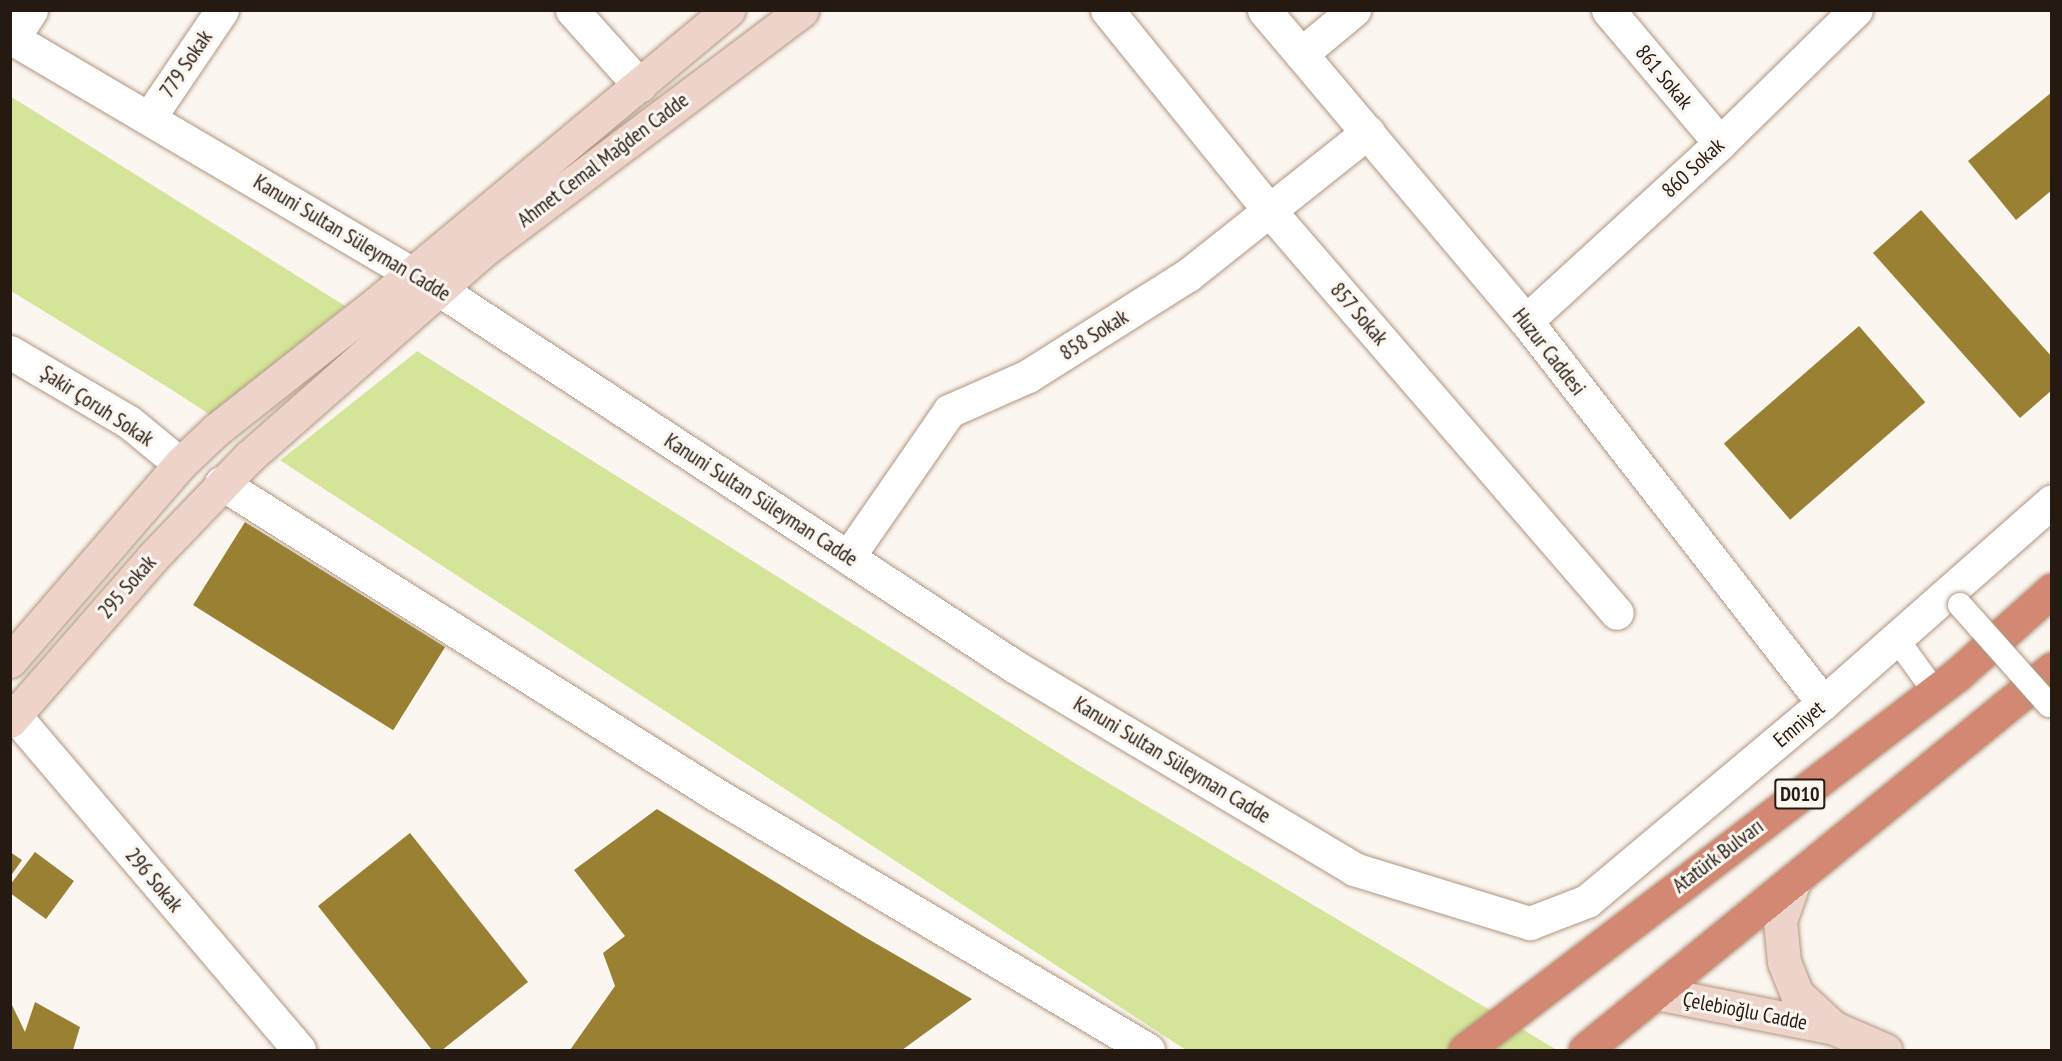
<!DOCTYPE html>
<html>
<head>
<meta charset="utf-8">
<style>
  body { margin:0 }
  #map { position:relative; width:2062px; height:1061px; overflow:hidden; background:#fcf6f1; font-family:"PT Sans Narrow",sans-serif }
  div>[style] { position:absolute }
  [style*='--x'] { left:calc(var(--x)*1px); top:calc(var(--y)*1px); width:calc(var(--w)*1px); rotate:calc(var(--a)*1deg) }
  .water>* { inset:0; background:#d4e599 }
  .pier>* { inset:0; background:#fcf6f1 }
  .building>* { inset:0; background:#998033; transform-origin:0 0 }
  .roads { filter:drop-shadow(0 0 2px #af967f) drop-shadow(0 0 2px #af967f) }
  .pedestrian>* { height:24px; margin:-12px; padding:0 12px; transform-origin:12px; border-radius:12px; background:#fff }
  .minor>* { height:33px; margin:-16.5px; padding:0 16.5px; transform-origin:16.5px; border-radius:16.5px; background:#fff }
  .tertiary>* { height:33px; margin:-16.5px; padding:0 16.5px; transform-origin:16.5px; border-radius:16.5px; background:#fff }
  .secondary>* { height:33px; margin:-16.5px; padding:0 16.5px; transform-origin:16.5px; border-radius:16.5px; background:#eed3cb }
  .trunk>* { height:33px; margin:-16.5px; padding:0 16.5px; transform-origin:16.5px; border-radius:16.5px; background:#d38874 }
  .bridges { filter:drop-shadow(0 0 2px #af967f) drop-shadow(0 0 2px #af967f) }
  .pedestrian-bridge>* { height:24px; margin:-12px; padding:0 12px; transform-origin:12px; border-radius:12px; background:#fff }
  span { translate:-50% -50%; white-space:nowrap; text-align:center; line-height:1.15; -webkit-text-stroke:6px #fcf6f1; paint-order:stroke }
  .shield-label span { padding:2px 4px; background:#fcf6f1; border:2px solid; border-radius:4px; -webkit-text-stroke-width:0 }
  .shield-label { font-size:20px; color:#241a11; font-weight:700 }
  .street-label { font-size:21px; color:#241a11 }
  .frame { position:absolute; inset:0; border:12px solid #241a11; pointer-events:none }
</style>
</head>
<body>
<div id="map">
  <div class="water">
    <div style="clip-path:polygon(10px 96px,1078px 765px,1557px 1050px,1186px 1050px,169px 388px,11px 291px)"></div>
  </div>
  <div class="pier">
    <div style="clip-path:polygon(348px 304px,420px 349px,278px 462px,208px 416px)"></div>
  </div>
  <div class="building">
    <div style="clip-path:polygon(2052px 92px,2052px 190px,2016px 220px,1968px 161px)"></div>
    <div style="clip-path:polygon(1921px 210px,2052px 357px,2052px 390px,2020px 418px,1873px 253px)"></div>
    <div style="left:1859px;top:326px;width:101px;height:179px;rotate:49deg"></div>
    <div style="left:245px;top:522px;width:236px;height:98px;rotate:32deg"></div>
    <div style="clip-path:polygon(657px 809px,863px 936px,972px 999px,902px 1050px,570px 1050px,615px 986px,603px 953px,625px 936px,574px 870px)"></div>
    <div style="clip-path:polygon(410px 833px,528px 982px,442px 1050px,432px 1050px,318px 906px)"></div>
    <div style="clip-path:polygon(10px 852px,22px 860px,10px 877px)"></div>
    <div style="clip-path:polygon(35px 852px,74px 881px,46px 919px,10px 893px,10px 885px)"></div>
    <div style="clip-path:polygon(10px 1001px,25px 1032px,35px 1002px,80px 1027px,73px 1050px,10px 1050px)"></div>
  </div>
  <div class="roads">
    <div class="pedestrian">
      <div style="--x:1896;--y:638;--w:67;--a:54.2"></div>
    </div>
    <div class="minor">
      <div style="--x:572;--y:10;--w:101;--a:48.2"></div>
      <div style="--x:1107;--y:10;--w:257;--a:51"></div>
      <div style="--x:1269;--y:210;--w:532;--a:49.19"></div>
      <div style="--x:1264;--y:10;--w:407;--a:49.9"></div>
      <div style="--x:1526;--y:321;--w:484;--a:52.1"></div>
      <div style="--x:1608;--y:10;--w:174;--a:49.9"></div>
      <div style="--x:13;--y:38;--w:33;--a:-57"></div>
      <div style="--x:1301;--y:54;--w:69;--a:-39.7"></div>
      <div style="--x:149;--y:118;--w:130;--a:-55.9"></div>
      <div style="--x:1526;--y:321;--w:263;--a:-42.5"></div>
      <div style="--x:1720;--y:143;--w:190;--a:-44.4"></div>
      <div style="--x:10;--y:352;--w:138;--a:30.5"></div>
      <div style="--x:129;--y:422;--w:66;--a:39.5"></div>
      <div style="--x:221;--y:483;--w:584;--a:32.19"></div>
      <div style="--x:715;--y:794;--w:503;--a:30.59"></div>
      <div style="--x:848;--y:557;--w:178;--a:-55.3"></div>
      <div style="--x:949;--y:411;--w:86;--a:-23.9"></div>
      <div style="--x:1028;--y:376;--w:189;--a:-32.3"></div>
      <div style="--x:1188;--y:275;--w:230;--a:-38.5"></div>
      <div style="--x:10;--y:710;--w:446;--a:49.6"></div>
      <div style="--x:1530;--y:923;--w:61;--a:-21.1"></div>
      <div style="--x:1587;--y:901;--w:308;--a:-40"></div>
      <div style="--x:1823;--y:703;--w:305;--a:-41.4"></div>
    </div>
    <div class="tertiary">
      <div style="--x:10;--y:37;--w:499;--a:30.5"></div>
      <div style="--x:440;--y:290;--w:686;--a:33.23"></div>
      <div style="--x:1014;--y:666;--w:396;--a:30.8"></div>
      <div style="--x:1354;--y:869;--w:184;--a:17.1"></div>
    </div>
    <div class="secondary">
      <div style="--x:10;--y:661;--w:260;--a:-49.2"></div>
      <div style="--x:180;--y:464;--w:50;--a:-43.4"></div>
      <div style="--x:216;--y:430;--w:206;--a:-38.3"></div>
      <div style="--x:378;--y:302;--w:456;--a:-39.8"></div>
      <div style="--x:10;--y:721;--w:216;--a:-48.9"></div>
      <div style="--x:152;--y:558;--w:140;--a:-46.2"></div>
      <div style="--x:249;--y:457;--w:313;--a:-41.4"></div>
      <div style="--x:484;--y:250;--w:398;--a:-37"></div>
      <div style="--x:1794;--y:881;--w:42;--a:109.3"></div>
      <div style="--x:1780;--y:921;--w:41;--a:84.4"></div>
      <div style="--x:1784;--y:962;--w:35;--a:68"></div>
      <div style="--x:1797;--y:994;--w:50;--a:42.6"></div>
      <div style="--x:1656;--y:993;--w:181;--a:11.1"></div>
      <div style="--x:1834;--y:1028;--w:56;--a:23.3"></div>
    </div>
    <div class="trunk">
      <div style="--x:1465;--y:1050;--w:620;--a:-37.33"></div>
      <div style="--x:1958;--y:674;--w:126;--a:-41.8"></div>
      <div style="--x:1585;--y:1050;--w:603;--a:-39.21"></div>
    </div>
  </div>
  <div class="bridges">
    <div class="pedestrian-bridge">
      <div style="--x:1960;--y:605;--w:134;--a:48.3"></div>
    </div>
  </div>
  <div class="shield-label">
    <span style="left:1800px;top:794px">D010</span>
  </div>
  <div class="street-label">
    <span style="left:186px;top:64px;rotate:-56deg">779 Sokak</span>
    <span style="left:1664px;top:77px;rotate:50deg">861 Sokak</span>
    <span style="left:603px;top:160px;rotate:-37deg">Ahmet Cemal Mağden Cadde</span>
    <span style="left:1693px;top:168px;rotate:-43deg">860 Sokak</span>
    <span style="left:352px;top:238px;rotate:31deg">Kanuni Sultan Süleyman Cadde</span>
    <span style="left:1359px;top:314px;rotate:49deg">857 Sokak</span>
    <span style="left:1094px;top:335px;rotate:-32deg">858 Sokak</span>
    <span style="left:1549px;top:352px;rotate:52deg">Huzur Caddesi</span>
    <span style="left:97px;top:406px;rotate:33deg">Şakir Çoruh Sokak</span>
    <span style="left:761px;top:500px;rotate:33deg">Kanuni Sultan Süleyman Cadde</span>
    <span style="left:127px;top:587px;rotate:-49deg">295 Sokak</span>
    <span style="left:1799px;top:724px;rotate:-40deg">Emniyet</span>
    <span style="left:1172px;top:760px;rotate:31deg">Kanuni Sultan Süleyman Cadde</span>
    <span style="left:1718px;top:856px;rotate:-37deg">Atatürk Bulvarı</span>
    <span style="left:154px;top:880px;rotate:50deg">296 Sokak</span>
    <span style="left:1745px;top:1011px;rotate:11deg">Çelebioğlu Cadde</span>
  </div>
  <div class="frame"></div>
</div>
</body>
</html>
